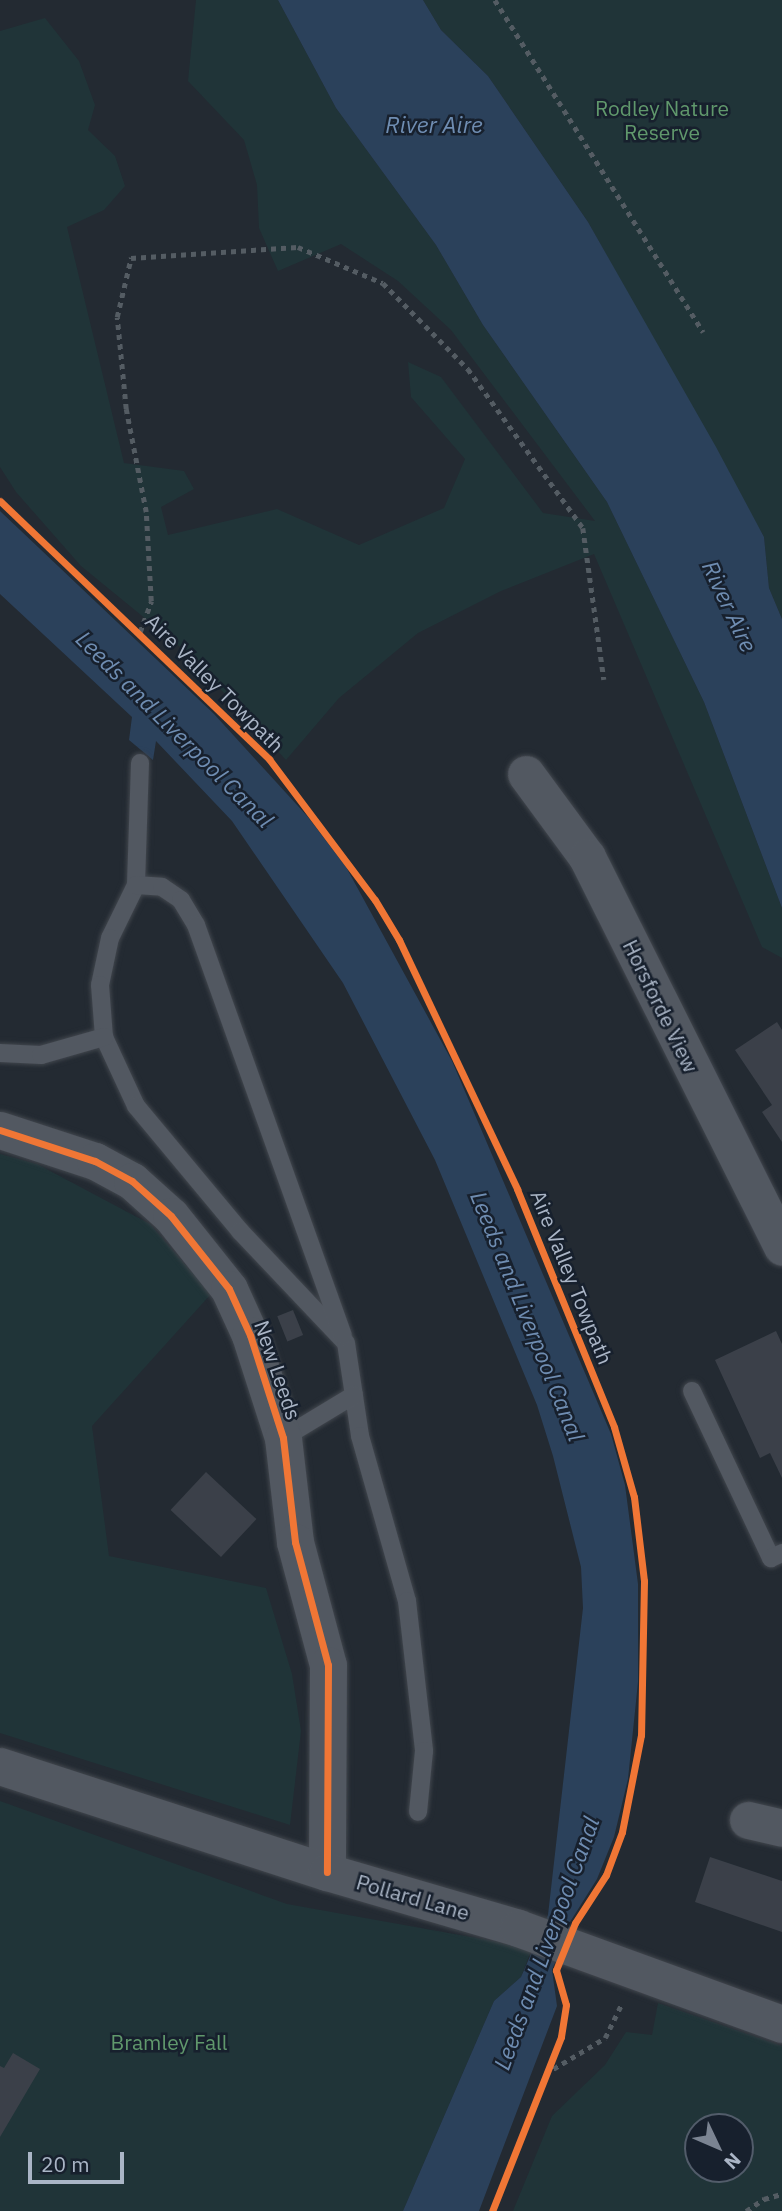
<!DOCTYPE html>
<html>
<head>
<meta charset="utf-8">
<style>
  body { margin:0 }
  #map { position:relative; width:782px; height:2211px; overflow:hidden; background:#232a32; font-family:"IBM Plex Sans",sans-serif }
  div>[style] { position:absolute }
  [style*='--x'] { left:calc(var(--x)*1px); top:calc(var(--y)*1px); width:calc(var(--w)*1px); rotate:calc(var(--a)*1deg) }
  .green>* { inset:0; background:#203438 }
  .water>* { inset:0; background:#2b415b }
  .building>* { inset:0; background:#3b4049; transform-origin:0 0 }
  .path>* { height:4.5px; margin-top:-2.25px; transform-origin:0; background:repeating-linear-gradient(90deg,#545c63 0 5px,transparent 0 10px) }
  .roads { filter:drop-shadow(0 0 2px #41464d) drop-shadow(0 0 2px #41464d) }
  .lane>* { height:18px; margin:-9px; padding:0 9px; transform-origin:9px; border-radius:9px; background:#525861 }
  .street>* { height:37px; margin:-18.5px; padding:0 18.5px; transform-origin:18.5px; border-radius:18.5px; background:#525861 }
  .cycleway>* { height:7px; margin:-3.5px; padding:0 3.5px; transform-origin:3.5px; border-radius:3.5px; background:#f07635 }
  span { translate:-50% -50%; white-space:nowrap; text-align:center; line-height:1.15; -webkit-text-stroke:5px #17202d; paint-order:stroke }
  .park-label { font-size:21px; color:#60986c }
  .street-label { font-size:21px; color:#aab5c6 }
  .water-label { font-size:23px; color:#6f8db2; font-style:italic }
  .north { position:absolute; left:684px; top:2113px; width:70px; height:70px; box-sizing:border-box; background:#17202d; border:2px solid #525c6a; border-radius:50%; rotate:134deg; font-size:19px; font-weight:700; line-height:28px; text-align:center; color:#aab5c6 }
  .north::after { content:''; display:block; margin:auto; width:24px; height:32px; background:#7b8492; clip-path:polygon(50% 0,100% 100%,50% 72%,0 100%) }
  .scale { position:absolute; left:28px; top:2152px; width:96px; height:32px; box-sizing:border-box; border:4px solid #aab5c6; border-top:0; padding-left:9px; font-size:21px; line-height:24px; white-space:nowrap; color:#aab5c6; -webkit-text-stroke:5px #17202d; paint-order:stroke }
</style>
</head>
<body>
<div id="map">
  <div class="green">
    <div style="clip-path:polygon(196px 0,278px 0,336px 108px,436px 245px,483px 325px,607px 502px,704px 702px,782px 908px,782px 958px,762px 947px,594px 554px,501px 591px,418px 633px,339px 698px,286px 760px,185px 651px,81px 566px,16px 492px,0 467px,0 31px,45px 18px,79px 61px,95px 105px,88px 130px,115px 156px,125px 186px,104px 210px,67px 227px,124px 463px,184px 471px,194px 489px,161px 507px,168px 535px,277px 509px,359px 545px,444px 508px,465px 459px,411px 397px,408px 362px,441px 377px,543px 513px,595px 521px,451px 330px,398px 281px,341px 244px,278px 271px,259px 228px,257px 185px,244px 140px,188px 81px)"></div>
    <div style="clip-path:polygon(423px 0,782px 0,782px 619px,769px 588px,764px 537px,588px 222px,488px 76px,441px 30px)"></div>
    <div style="clip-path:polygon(0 1154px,37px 1164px,150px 1224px,211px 1294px,92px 1426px,109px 1556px,266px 1588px,292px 1674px,301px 1731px,290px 1825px,0 1733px)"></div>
    <div style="clip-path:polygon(0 1801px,287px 1904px,532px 1948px,521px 1977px,494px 2001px,403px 2211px,0 2211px)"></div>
    <div style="clip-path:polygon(evenodd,658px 2003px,782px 2046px,782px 2211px,513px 2211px,552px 2116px,605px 2065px,626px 2032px,652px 2035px,658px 2003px,698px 2127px,740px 2127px,740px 2169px,698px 2169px,698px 2127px)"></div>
  </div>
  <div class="water">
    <div style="clip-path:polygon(278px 0,423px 0,441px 30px,488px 76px,588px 222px,716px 447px,764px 537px,769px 588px,782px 619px,782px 908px,704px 702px,607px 502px,483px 325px,436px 245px,336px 108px)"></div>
    <div style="clip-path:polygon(0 511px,214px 714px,308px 817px,346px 867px,452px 1061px,611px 1434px,625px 1485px,638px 1584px,638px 1682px,628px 1779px,614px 1837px,597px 1879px,570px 1922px,552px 1970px,557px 2006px,479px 2211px,403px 2211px,494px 2001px,521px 1977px,548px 1915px,583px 1608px,581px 1567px,553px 1456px,537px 1405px,435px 1160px,343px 983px,232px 821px,156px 741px,153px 760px,129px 740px,132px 717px,0 594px)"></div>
  </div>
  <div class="building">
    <div style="clip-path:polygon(777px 1022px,782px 1030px,782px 1142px,762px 1112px,772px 1105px,735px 1050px)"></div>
    <div style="left:293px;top:1310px;width:27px;height:17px;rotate:68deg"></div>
    <div style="clip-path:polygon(776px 1331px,782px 1344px,782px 1478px,770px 1453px,760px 1458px,715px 1360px)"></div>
    <div style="left:206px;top:1472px;width:69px;height:52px;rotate:43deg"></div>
    <div style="clip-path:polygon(710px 1857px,782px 1881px,782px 1932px,695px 1902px)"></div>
    <div style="clip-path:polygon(13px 2053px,40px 2069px,0 2137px,0 2066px,4px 2068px)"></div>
  </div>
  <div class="path">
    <div style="--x:495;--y:0;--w:392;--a:57.9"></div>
    <div style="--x:140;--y:632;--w:33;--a:-70"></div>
    <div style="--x:151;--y:601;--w:89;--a:-93.2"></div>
    <div style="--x:146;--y:512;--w:105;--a:-101"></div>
    <div style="--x:126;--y:409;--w:92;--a:-95.6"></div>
    <div style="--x:117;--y:317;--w:61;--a:-76.7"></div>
    <div style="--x:131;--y:258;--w:167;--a:-3.8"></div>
    <div style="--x:298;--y:247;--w:92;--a:23"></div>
    <div style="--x:383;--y:283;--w:121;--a:45.3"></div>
    <div style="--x:468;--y:369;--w:196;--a:54.1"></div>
    <div style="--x:583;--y:528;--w:153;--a:82.1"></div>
    <div style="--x:545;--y:2074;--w:70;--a:-31"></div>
    <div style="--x:605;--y:2038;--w:39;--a:-64"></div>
    <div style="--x:746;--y:2211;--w:22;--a:-34"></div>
    <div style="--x:764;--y:2199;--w:19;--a:-16"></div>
  </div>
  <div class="roads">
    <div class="lane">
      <div style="--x:140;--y:763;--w:122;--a:91.9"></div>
      <div style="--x:136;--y:885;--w:59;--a:116.1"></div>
      <div style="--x:110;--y:938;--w:48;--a:102"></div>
      <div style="--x:100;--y:985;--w:52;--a:85.6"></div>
      <div style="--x:104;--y:1037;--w:76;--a:65.1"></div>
      <div style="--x:136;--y:1106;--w:163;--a:50.2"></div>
      <div style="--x:240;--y:1231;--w:154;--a:46.6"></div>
      <div style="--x:346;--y:1343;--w:94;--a:81.4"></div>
      <div style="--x:360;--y:1436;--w:172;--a:74.1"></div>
      <div style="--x:407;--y:1601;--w:151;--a:83.5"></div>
      <div style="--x:424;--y:1751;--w:61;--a:95.6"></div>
      <div style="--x:136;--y:885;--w:26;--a:4"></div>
      <div style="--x:162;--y:887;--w:23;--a:34"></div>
      <div style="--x:181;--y:900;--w:29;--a:59"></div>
      <div style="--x:196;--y:925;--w:436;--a:70.3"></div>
      <div style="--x:0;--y:1053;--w:41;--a:2.8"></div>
      <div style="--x:41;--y:1055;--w:66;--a:-15.9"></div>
      <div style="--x:692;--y:1391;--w:185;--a:64.7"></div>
      <div style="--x:771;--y:1558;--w:12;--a:-24"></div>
      <div style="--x:283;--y:1438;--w:83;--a:-31.2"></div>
    </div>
    <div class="street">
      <div style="--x:526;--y:774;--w:103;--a:53.7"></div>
      <div style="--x:587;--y:857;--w:436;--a:63.4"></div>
      <div style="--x:0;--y:1130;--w:100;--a:18.1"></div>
      <div style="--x:95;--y:1161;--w:42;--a:28.4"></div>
      <div style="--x:132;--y:1181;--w:52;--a:41.9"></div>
      <div style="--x:171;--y:1216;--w:93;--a:51.5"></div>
      <div style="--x:229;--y:1289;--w:51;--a:65.5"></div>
      <div style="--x:250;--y:1335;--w:108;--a:72.2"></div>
      <div style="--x:283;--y:1438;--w:105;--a:83.4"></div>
      <div style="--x:295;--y:1542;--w:127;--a:75"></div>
      <div style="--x:328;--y:1665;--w:207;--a:90.3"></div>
      <div style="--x:0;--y:1766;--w:344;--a:18"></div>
      <div style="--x:327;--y:1872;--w:199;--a:16.3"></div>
      <div style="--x:518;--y:1928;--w:281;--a:20"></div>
      <div style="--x:748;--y:1820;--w:35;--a:13"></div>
    </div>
  </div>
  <div class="cycleway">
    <div style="--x:0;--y:501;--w:373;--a:43.8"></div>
    <div style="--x:269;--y:759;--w:176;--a:53.1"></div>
    <div style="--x:375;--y:900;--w:47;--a:59"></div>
    <div style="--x:399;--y:940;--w:276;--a:64.6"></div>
    <div style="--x:517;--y:1189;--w:257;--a:67.8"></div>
    <div style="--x:614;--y:1427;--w:73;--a:74.1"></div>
    <div style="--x:634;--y:1497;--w:85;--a:83.2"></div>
    <div style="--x:644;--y:1581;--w:154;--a:91.1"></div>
    <div style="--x:641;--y:1735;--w:99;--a:101.1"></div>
    <div style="--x:622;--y:1832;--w:46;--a:110.4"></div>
    <div style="--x:606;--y:1875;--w:57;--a:122.9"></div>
    <div style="--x:575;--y:1923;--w:51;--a:112"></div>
    <div style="--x:556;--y:1970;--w:36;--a:74"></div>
    <div style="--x:566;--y:2005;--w:32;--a:99"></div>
    <div style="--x:561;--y:2037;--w:187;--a:111.6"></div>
    <div style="--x:0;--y:1130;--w:100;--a:18.1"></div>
    <div style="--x:95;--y:1161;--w:42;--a:28.4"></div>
    <div style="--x:132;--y:1181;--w:52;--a:41.9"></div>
    <div style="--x:171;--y:1216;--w:93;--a:51.5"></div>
    <div style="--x:229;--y:1289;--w:51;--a:65.5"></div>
    <div style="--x:250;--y:1335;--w:108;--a:72.2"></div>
    <div style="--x:283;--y:1438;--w:105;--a:83.4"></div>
    <div style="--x:295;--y:1542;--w:127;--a:75"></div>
    <div style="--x:328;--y:1665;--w:207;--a:90.3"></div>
  </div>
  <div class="park-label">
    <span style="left:662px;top:120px">Rodley Nature<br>Reserve</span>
    <span style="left:169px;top:2042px">Bramley Fall</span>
  </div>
  <div class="street-label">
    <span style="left:215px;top:683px;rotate:45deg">Aire Valley Towpath</span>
    <span style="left:661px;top:1006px;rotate:64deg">Horsforde View</span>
    <span style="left:572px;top:1277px;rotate:68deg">Aire Valley Towpath</span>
    <span style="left:278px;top:1370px;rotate:71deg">New Leeds</span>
    <span style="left:413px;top:1897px;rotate:16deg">Pollard Lane</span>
  </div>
  <div class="water-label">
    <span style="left:434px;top:124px">River Aire</span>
    <span style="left:730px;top:606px;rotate:65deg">River Aire</span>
    <span style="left:175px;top:729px;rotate:45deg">Leeds and Liverpool Canal</span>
    <span style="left:528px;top:1316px;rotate:68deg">Leeds and Liverpool Canal</span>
    <span style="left:546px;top:1943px;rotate:-70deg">Leeds and Liverpool Canal</span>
  </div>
  <div class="north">N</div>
  <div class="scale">20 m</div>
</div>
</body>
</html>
